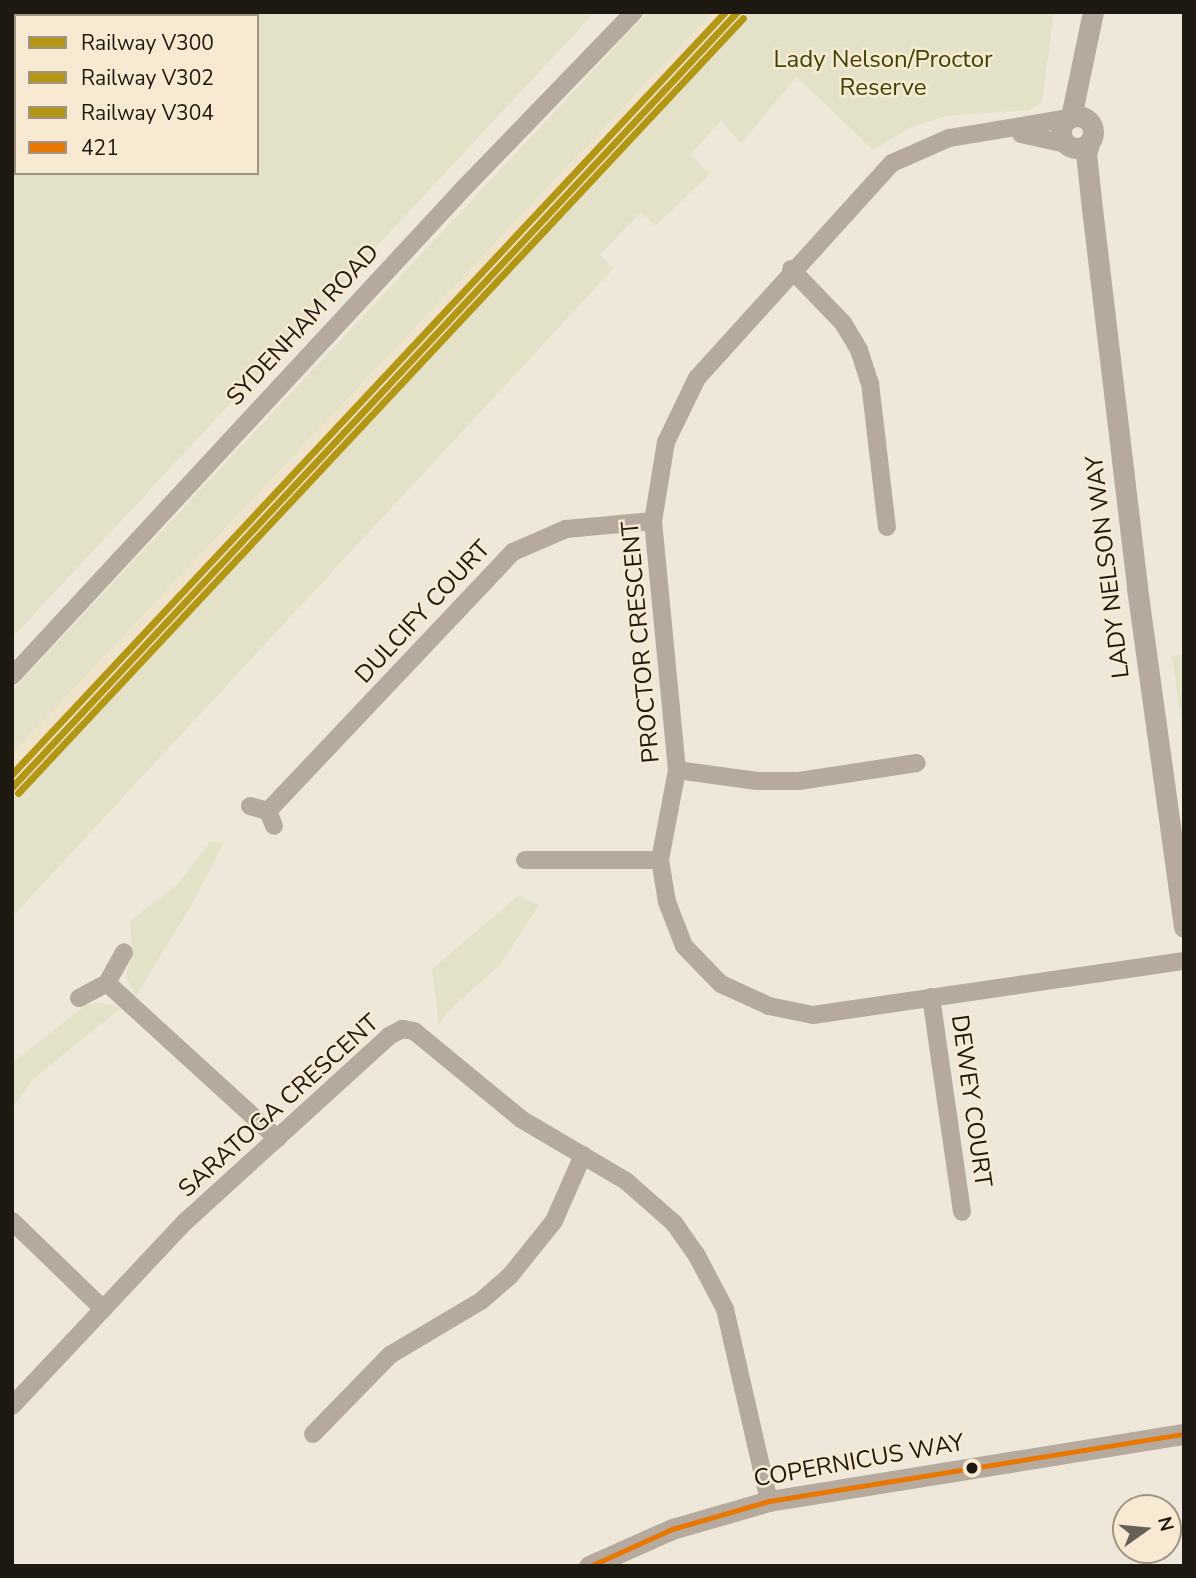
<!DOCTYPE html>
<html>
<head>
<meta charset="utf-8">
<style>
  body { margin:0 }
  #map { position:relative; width:1196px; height:1578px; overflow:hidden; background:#efe7da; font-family:"Nunito Sans",sans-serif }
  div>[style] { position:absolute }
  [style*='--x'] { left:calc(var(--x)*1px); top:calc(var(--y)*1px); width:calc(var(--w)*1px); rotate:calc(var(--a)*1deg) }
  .built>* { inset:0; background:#f0e3cc }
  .green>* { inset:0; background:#e3e2c8 }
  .minor>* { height:18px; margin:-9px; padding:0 9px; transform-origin:9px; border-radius:9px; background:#b6aa9f }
  .tertiary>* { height:21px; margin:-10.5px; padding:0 10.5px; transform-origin:10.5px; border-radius:10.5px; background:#b6aa9f }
  .tertiary>.ring { margin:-10.5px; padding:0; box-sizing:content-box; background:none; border:21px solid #b6aa9f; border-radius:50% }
  .bus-1>* { height:5px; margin:-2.5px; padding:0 2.5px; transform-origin:2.5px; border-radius:2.5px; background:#e87702 }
  .rail-1>* { height:7px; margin:-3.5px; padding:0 3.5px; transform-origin:3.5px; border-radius:3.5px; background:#b39714 }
  .rail-2>* { height:7px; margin:-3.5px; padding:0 3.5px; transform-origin:3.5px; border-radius:3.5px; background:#b39714 }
  .rail-3>* { height:7px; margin:-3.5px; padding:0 3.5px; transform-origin:3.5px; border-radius:3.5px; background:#b39714 }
  .dots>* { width:19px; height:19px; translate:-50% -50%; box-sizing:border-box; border:4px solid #f7e9d2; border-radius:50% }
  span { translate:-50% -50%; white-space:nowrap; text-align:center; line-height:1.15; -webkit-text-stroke:5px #f7e9d2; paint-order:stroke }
  .park-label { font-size:24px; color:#3f4301 }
  .street-label { font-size:24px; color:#1d1810 }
  .frame { position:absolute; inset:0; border:14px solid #1d1810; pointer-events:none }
  .legend { position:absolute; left:14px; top:14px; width:245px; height:161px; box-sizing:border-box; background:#f7e9d2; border:2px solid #a09584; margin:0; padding:9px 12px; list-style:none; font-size:21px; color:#1d1810 }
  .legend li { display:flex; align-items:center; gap:14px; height:35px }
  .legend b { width:35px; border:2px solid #a09584 }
  .north { position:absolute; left:1112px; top:1494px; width:70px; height:70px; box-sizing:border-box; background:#f7e9d2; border:2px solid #a09584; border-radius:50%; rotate:75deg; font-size:19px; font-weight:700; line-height:28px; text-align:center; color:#1d1810 }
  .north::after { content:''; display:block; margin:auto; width:24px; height:32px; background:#666057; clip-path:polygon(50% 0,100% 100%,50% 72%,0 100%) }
</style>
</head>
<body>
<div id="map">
  <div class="built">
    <div style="clip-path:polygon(713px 12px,749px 12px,12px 799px,12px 754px)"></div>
  </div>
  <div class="green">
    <div style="clip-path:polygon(evenodd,12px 12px,595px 12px,12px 638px,12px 12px,16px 16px,257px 16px,257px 173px,16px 173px,16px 16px)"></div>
    <div style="clip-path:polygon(648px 12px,713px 12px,12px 754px,12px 691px)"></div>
    <div style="clip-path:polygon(749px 12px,1054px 12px,1042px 102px,1029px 110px,946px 116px,911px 127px,873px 150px,797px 77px,741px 143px,721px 121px,690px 155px,710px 174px,655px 226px,641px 212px,600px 255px,613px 269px,12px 917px,12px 799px)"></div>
    <div style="clip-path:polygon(1184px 655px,1184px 740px,1172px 656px)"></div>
    <div style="clip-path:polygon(210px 842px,224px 842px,194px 901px,136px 996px,126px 976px,132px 952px,130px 921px,178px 884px)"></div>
    <div style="clip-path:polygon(519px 895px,539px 905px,500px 965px,447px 1012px,439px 1026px,432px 969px)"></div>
    <div style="clip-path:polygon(101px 1003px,121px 1008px,33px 1079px,12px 1109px,12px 1063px,86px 1005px)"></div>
  </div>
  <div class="minor">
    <div style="--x:1069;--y:118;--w:122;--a:170.5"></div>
    <div style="--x:949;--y:138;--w:62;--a:156.3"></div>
    <div style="--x:892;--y:163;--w:290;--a:132.2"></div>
    <div style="--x:697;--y:378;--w:71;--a:115.8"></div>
    <div style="--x:666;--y:442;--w:80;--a:99.3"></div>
    <div style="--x:653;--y:521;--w:250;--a:84.5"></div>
    <div style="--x:677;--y:770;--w:92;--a:100.7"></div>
    <div style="--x:660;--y:860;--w:43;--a:80.5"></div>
    <div style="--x:667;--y:902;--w:47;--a:68.9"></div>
    <div style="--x:684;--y:946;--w:53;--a:45.8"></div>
    <div style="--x:721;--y:984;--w:53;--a:24.6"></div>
    <div style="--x:769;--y:1006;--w:45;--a:11.6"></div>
    <div style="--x:813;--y:1015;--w:375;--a:-8.3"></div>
    <div style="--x:1021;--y:134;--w:46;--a:12.5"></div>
    <div style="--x:791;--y:269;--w:75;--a:46.1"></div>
    <div style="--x:843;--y:323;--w:31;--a:59"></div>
    <div style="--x:859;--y:350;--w:35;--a:72"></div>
    <div style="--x:870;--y:383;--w:145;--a:83.3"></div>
    <div style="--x:12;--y:676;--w:665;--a:-47.19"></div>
    <div style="--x:464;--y:188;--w:245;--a:-46"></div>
    <div style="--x:677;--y:770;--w:81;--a:7.8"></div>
    <div style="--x:757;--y:781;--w:42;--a:0"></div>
    <div style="--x:799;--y:781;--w:119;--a:-8.7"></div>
    <div style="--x:250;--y:806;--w:19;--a:16"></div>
    <div style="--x:268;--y:811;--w:16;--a:68"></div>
    <div style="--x:268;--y:811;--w:357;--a:-46.6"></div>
    <div style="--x:513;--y:552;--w:58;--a:-23.5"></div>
    <div style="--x:566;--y:529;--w:87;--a:-5.3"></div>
    <div style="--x:525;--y:860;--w:135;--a:0"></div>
    <div style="--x:107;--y:983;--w:231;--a:42.4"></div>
    <div style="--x:931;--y:997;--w:217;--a:81.8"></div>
    <div style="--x:79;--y:998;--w:32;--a:-28"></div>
    <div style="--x:107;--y:983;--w:35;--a:-61"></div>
    <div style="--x:12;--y:1221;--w:127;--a:44"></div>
    <div style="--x:12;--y:1406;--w:254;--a:-46.8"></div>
    <div style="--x:186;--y:1221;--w:275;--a:-42.3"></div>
    <div style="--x:389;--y:1036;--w:15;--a:-28"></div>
    <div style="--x:402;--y:1029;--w:12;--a:9"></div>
    <div style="--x:414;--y:1031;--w:139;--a:39.4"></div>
    <div style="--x:521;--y:1119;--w:122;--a:30.6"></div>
    <div style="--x:626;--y:1181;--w:64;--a:41.2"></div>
    <div style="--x:674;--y:1223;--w:38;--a:55"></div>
    <div style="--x:696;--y:1254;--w:62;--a:62.2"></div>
    <div style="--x:725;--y:1309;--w:197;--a:77.1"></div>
    <div style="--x:313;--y:1434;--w:110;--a:-45.7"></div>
    <div style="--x:390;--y:1355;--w:106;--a:-30.7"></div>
    <div style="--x:481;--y:1301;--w:37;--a:-41"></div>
    <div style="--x:509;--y:1277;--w:72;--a:-51.2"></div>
    <div style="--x:554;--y:1221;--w:72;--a:-66.3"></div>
  </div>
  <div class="tertiary">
    <div class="ring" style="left:1061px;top:116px;width:11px;height:11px"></div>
    <div style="--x:1071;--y:117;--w:107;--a:-78.2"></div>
    <div style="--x:1090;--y:141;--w:13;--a:108"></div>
    <div style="--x:1086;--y:153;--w:47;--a:83.9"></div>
    <div style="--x:1091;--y:200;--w:391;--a:83.2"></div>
    <div style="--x:1137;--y:588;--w:342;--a:82.1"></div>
    <div style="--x:589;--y:1566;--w:91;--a:-24"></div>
    <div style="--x:672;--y:1529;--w:101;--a:-16.1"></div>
    <div style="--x:769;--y:1501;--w:420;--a:-9.2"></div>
  </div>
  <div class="bus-1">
    <div style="--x:590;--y:1566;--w:90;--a:-24.3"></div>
    <div style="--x:672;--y:1529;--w:101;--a:-16.1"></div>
    <div style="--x:769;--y:1501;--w:420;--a:-9.2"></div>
  </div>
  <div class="rail-1">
    <div style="--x:12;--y:787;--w:1061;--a:-46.91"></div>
  </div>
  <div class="rail-2">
    <div style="--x:18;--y:793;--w:1061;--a:-46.91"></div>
  </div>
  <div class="rail-3">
    <div style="--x:12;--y:774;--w:1044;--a:-46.9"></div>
  </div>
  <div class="dots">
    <div style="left:972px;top:1468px;background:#1d1810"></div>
  </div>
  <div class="park-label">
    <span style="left:883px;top:74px">Lady Nelson/Proctor<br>Reserve</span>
  </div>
  <div class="street-label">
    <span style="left:303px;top:325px;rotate:-47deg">SYDENHAM ROAD</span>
    <span style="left:1108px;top:567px;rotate:-97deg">LADY NELSON WAY</span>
    <span style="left:423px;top:612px;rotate:-47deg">DULCIFY COURT</span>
    <span style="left:641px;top:642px;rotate:-95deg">PROCTOR CRESCENT</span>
    <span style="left:971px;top:1101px;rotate:82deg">DEWEY COURT</span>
    <span style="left:279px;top:1106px;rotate:-42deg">SARATOGA CRESCENT</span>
    <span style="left:859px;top:1461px;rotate:-10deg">COPERNICUS WAY</span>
  </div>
  <div class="frame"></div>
  <ul class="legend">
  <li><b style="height:9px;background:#b39714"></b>Railway V300</li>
  <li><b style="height:9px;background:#b39714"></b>Railway V302</li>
  <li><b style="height:9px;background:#b39714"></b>Railway V304</li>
  <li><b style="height:9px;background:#e87702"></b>421</li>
  </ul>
  <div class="north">N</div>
</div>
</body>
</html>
